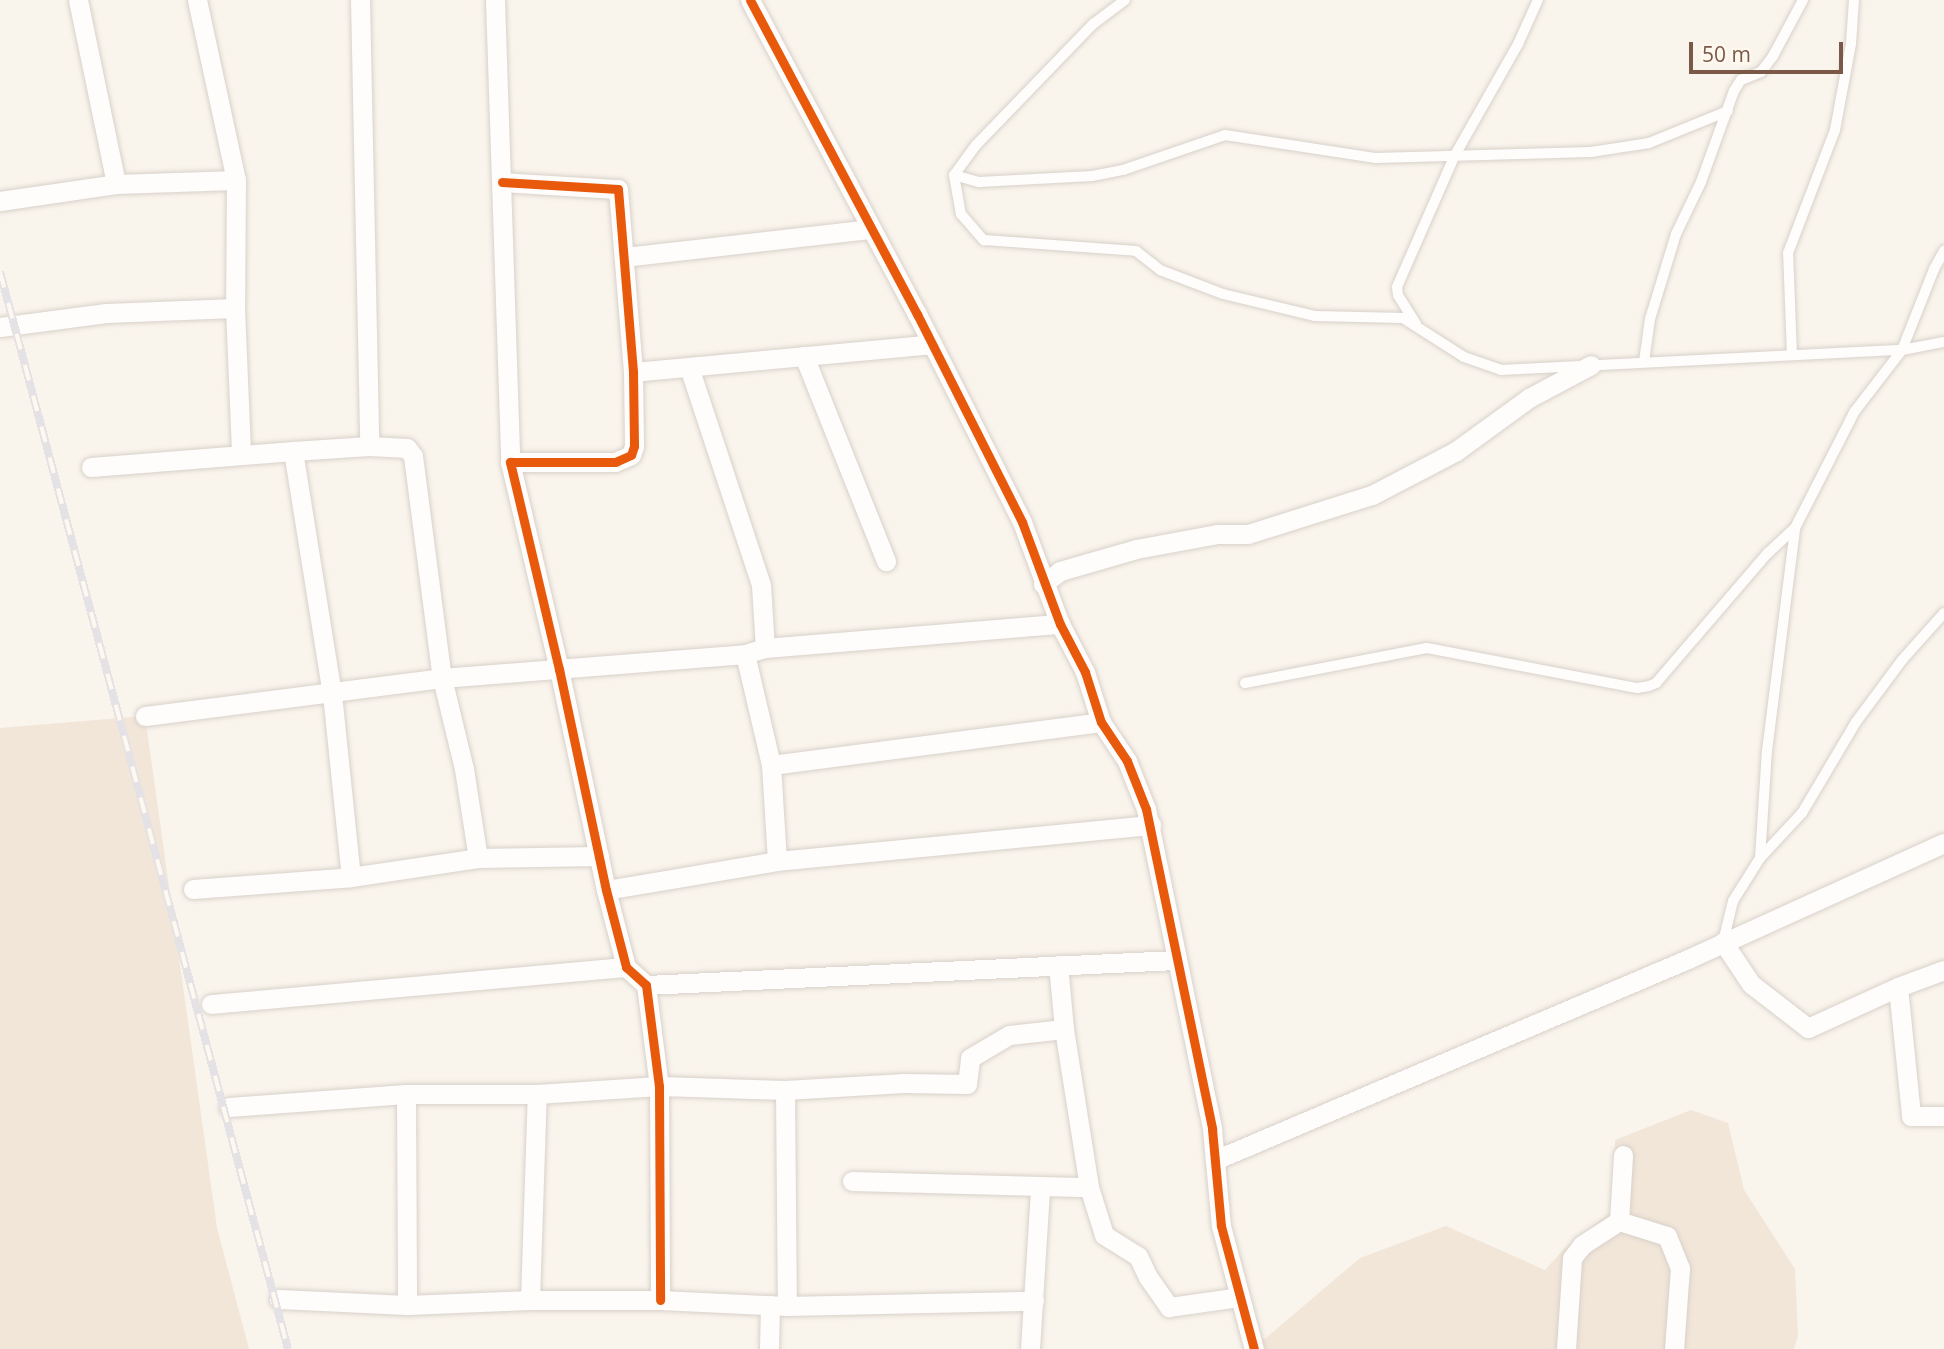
<!DOCTYPE html>
<html>
<head>
<meta charset="utf-8">
<style>
  body { margin:0 }
  #map { position:relative; width:1944px; height:1349px; overflow:hidden; background:#f9f4ec; font-family:"Open Sans",sans-serif }
  div>[style] { position:absolute }
  [style*='--x'] { left:calc(var(--x)*1px); top:calc(var(--y)*1px); width:calc(var(--w)*1px); rotate:calc(var(--a)*1deg) }
  .residential>* { inset:0; background:#f2e6d9 }
  .roads { filter:drop-shadow(0 0 2px #d8d1ca) drop-shadow(0 0 2px #d8d1ca) }
  .service>* { height:10px; margin:-5px; padding:0 5px; transform-origin:5px; border-radius:5px; background:#fefdfc }
  .minor>* { height:19px; margin:-9.5px; padding:0 9.5px; transform-origin:9.5px; border-radius:9.5px; background:#fefdfc }
  .rail>* { height:8px; margin-top:-4px; transform-origin:0; background:repeating-linear-gradient(90deg,#fff8ef 0 16px,#e5e2e5 0 32px); box-sizing:border-box; border-block:2px solid #e5e2e5 }
  .cycleway>* { height:9px; margin:-4.5px; padding:0 4.5px; transform-origin:4.5px; border-radius:4.5px; background:#e8590c }
  span { translate:-50% -50%; white-space:nowrap; text-align:center; line-height:1.15; -webkit-text-stroke:5px #fff8ef; paint-order:stroke }
  .scale { position:absolute; left:1689px; top:42px; width:154px; height:32px; box-sizing:border-box; border:4px solid #7a5949; border-top:0; padding-left:9px; font-size:21px; line-height:24px; white-space:nowrap; color:#7a5949; -webkit-text-stroke:5px #fff8ef; paint-order:stroke }
</style>
</head>
<body>
<div id="map">
  <div class="residential">
    <div style="clip-path:polygon(145px 716px,217px 1228px,249px 1349px,0 1349px,0 728px)"></div>
    <div style="clip-path:polygon(1691px 1110px,1728px 1123px,1744px 1190px,1795px 1269px,1798px 1336px,1794px 1349px,1253px 1349px,1360px 1258px,1446px 1226px,1545px 1270px,1565px 1248px,1615px 1209px,1615px 1140px)"></div>
  </div>
  <div class="roads">
    <div class="service">
      <div style="--x:1125;--y:0;--w:39;--a:143"></div>
      <div style="--x:1094;--y:23;--w:170;--a:134"></div>
      <div style="--x:976;--y:145;--w:37;--a:126"></div>
      <div style="--x:954;--y:175;--w:40;--a:80"></div>
      <div style="--x:961;--y:214;--w:35;--a:49"></div>
      <div style="--x:984;--y:240;--w:152;--a:4.1"></div>
      <div style="--x:1136;--y:251;--w:31;--a:38"></div>
      <div style="--x:1160;--y:270;--w:67;--a:20.9"></div>
      <div style="--x:1223;--y:294;--w:95;--a:13.4"></div>
      <div style="--x:1315;--y:316;--w:88;--a:1.3"></div>
      <div style="--x:1403;--y:318;--w:72;--a:32.6"></div>
      <div style="--x:1464;--y:357;--w:39;--a:19"></div>
      <div style="--x:1501;--y:370;--w:401;--a:-2.9"></div>
      <div style="--x:1902;--y:350;--w:43;--a:-10.8"></div>
      <div style="--x:954;--y:175;--w:26;--a:16"></div>
      <div style="--x:979;--y:182;--w:113;--a:-3"></div>
      <div style="--x:1092;--y:176;--w:32;--a:-11"></div>
      <div style="--x:1123;--y:170;--w:108;--a:-18.9"></div>
      <div style="--x:1225;--y:135;--w:153;--a:8.7"></div>
      <div style="--x:1376;--y:158;--w:215;--a:-1.6"></div>
      <div style="--x:1591;--y:152;--w:59;--a:-8.8"></div>
      <div style="--x:1649;--y:143;--w:85;--a:-22.1"></div>
      <div style="--x:1416;--y:324;--w:34;--a:-122"></div>
      <div style="--x:1398;--y:295;--w:8;--a:-97"></div>
      <div style="--x:1397;--y:287;--w:144;--a:-66.3"></div>
      <div style="--x:1455;--y:155;--w:128;--a:-60.4"></div>
      <div style="--x:1518;--y:44;--w:48;--a:-65.6"></div>
      <div style="--x:1792;--y:355;--w:102;--a:-92.2"></div>
      <div style="--x:1788;--y:253;--w:132;--a:-69.1"></div>
      <div style="--x:1835;--y:130;--w:87;--a:-79.5"></div>
      <div style="--x:1851;--y:44;--w:44;--a:-86.1"></div>
      <div style="--x:1644;--y:362;--w:43;--a:-82.1"></div>
      <div style="--x:1650;--y:319;--w:89;--a:-73"></div>
      <div style="--x:1676;--y:234;--w:58;--a:-64.3"></div>
      <div style="--x:1701;--y:182;--w:97;--a:-70.1"></div>
      <div style="--x:1734;--y:91;--w:13;--a:-58"></div>
      <div style="--x:1741;--y:80;--w:22;--a:-22"></div>
      <div style="--x:1761;--y:72;--w:20;--a:-53"></div>
      <div style="--x:1773;--y:56;--w:64;--a:-61.8"></div>
      <div style="--x:1245;--y:683;--w:185;--a:-10.9"></div>
      <div style="--x:1427;--y:648;--w:214;--a:10.8"></div>
      <div style="--x:1637;--y:688;--w:12;--a:-9"></div>
      <div style="--x:1649;--y:686;--w:8;--a:-23"></div>
      <div style="--x:1656;--y:683;--w:172;--a:-49.3"></div>
      <div style="--x:1768;--y:553;--w:37;--a:-43"></div>
      <div style="--x:1760;--y:858;--w:107;--a:-86.3"></div>
      <div style="--x:1767;--y:751;--w:225;--a:-82.8"></div>
      <div style="--x:1795;--y:528;--w:131;--a:-62.9"></div>
      <div style="--x:1855;--y:411;--w:77;--a:-52.4"></div>
      <div style="--x:1902;--y:350;--w:87;--a:-68.4"></div>
      <div style="--x:1934;--y:269;--w:21;--a:-61"></div>
      <div style="--x:1723;--y:942;--w:42;--a:-76.3"></div>
      <div style="--x:1733;--y:901;--w:51;--a:-57.9"></div>
      <div style="--x:1760;--y:858;--w:62;--a:-47"></div>
      <div style="--x:1802;--y:813;--w:106;--a:-59.3"></div>
      <div style="--x:1856;--y:722;--w:77;--a:-53.4"></div>
      <div style="--x:1902;--y:660;--w:63;--a:-48.2"></div>
    </div>
    <div class="minor">
      <div style="--x:78;--y:0;--w:188;--a:78.3"></div>
      <div style="--x:116;--y:184;--w:120;--a:-1.9"></div>
      <div style="--x:197;--y:0;--w:184;--a:77.8"></div>
      <div style="--x:236;--y:180;--w:128;--a:90.4"></div>
      <div style="--x:235;--y:308;--w:146;--a:87.6"></div>
      <div style="--x:360;--y:0;--w:446;--a:88.8"></div>
      <div style="--x:495;--y:0;--w:462;--a:88.1"></div>
      <div style="--x:750;--y:0;--w:356;--a:62"></div>
      <div style="--x:917;--y:314;--w:233;--a:63.2"></div>
      <div style="--x:1022;--y:522;--w:109;--a:69.6"></div>
      <div style="--x:1060;--y:624;--w:54;--a:62.5"></div>
      <div style="--x:1085;--y:672;--w:52;--a:72.3"></div>
      <div style="--x:1101;--y:722;--w:47;--a:56.3"></div>
      <div style="--x:1127;--y:761;--w:52;--a:68.4"></div>
      <div style="--x:1146;--y:809;--w:327;--a:78.3"></div>
      <div style="--x:1212;--y:1129;--w:97;--a:84.7"></div>
      <div style="--x:1221;--y:1226;--w:127;--a:75"></div>
      <div style="--x:502;--y:182;--w:116;--a:3.5"></div>
      <div style="--x:618;--y:189;--w:184;--a:85.3"></div>
      <div style="--x:633;--y:372;--w:74;--a:89.2"></div>
      <div style="--x:634;--y:446;--w:9;--a:108"></div>
      <div style="--x:631;--y:455;--w:17;--a:156"></div>
      <div style="--x:615;--y:462;--w:105;--a:180"></div>
      <div style="--x:510;--y:462;--w:213;--a:76.7"></div>
      <div style="--x:559;--y:669;--w:226;--a:78"></div>
      <div style="--x:606;--y:890;--w:80;--a:75.4"></div>
      <div style="--x:626;--y:967;--w:27;--a:42"></div>
      <div style="--x:646;--y:985;--w:102;--a:82.7"></div>
      <div style="--x:659;--y:1086;--w:214;--a:89.7"></div>
      <div style="--x:0;--y:201;--w:117;--a:-8.3"></div>
      <div style="--x:624;--y:257;--w:248;--a:-6.5"></div>
      <div style="--x:0;--y:327;--w:107;--a:-7.5"></div>
      <div style="--x:106;--y:313;--w:129;--a:-2.2"></div>
      <div style="--x:804;--y:356;--w:221;--a:68.2"></div>
      <div style="--x:689;--y:367;--w:230;--a:71.7"></div>
      <div style="--x:761;--y:585;--w:63;--a:86.4"></div>
      <div style="--x:633;--y:372;--w:300;--a:-5.3"></div>
      <div style="--x:293;--y:451;--w:246;--a:80.9"></div>
      <div style="--x:332;--y:694;--w:184;--a:84.1"></div>
      <div style="--x:91;--y:467;--w:203;--a:-4.5"></div>
      <div style="--x:293;--y:451;--w:76;--a:-3.8"></div>
      <div style="--x:369;--y:446;--w:38;--a:3"></div>
      <div style="--x:407;--y:448;--w:10;--a:53"></div>
      <div style="--x:413;--y:456;--w:224;--a:82.6"></div>
      <div style="--x:442;--y:678;--w:94;--a:76.4"></div>
      <div style="--x:464;--y:769;--w:90;--a:81.1"></div>
      <div style="--x:1043;--y:584;--w:21;--a:-37"></div>
      <div style="--x:1060;--y:571;--w:79;--a:-16.1"></div>
      <div style="--x:1136;--y:549;--w:82;--a:-10.5"></div>
      <div style="--x:1217;--y:534;--w:31;--a:0"></div>
      <div style="--x:1248;--y:534;--w:130;--a:-17.5"></div>
      <div style="--x:1372;--y:495;--w:95;--a:-27.6"></div>
      <div style="--x:1456;--y:451;--w:90;--a:-36"></div>
      <div style="--x:1529;--y:398;--w:70;--a:-28"></div>
      <div style="--x:745;--y:654;--w:114;--a:76.8"></div>
      <div style="--x:771;--y:765;--w:96;--a:86.4"></div>
      <div style="--x:145;--y:716;--w:299;--a:-7.3"></div>
      <div style="--x:442;--y:678;--w:304;--a:-4.5"></div>
      <div style="--x:745;--y:654;--w:21;--a:-17"></div>
      <div style="--x:765;--y:648;--w:296;--a:-4.7"></div>
      <div style="--x:771;--y:765;--w:333;--a:-7.4"></div>
      <div style="--x:193;--y:889;--w:158;--a:-4.3"></div>
      <div style="--x:351;--y:877;--w:128;--a:-8.5"></div>
      <div style="--x:478;--y:858;--w:121;--a:-0.9"></div>
      <div style="--x:606;--y:890;--w:173;--a:-9.6"></div>
      <div style="--x:777;--y:861;--w:376;--a:-5.5"></div>
      <div style="--x:1723;--y:942;--w:50;--a:56.3"></div>
      <div style="--x:1751;--y:984;--w:72;--a:37.7"></div>
      <div style="--x:1808;--y:1028;--w:99;--a:-24.5"></div>
      <div style="--x:1898;--y:987;--w:49;--a:-20.3"></div>
      <div style="--x:1058;--y:965;--w:64;--a:84.6"></div>
      <div style="--x:1064;--y:1029;--w:160;--a:81"></div>
      <div style="--x:1089;--y:1187;--w:50;--a:72.6"></div>
      <div style="--x:1104;--y:1235;--w:40;--a:32"></div>
      <div style="--x:1138;--y:1256;--w:23;--a:65"></div>
      <div style="--x:1148;--y:1277;--w:37;--a:55"></div>
      <div style="--x:1169;--y:1307;--w:71;--a:-8.1"></div>
      <div style="--x:646;--y:985;--w:532;--a:-2.7"></div>
      <div style="--x:1898;--y:987;--w:130;--a:84.2"></div>
      <div style="--x:1911;--y:1116;--w:33;--a:0"></div>
      <div style="--x:211;--y:1004;--w:417;--a:-5.1"></div>
      <div style="--x:785;--y:1090;--w:216;--a:89.5"></div>
      <div style="--x:406;--y:1094;--w:211;--a:89.7"></div>
      <div style="--x:229;--y:1107;--w:177;--a:-4.2"></div>
      <div style="--x:406;--y:1094;--w:131;--a:0"></div>
      <div style="--x:537;--y:1094;--w:122;--a:-3.8"></div>
      <div style="--x:659;--y:1086;--w:126;--a:1.8"></div>
      <div style="--x:785;--y:1090;--w:119;--a:-3.4"></div>
      <div style="--x:904;--y:1083;--w:63;--a:0.9"></div>
      <div style="--x:967;--y:1084;--w:26;--a:-83"></div>
      <div style="--x:970;--y:1058;--w:45;--a:-30.5"></div>
      <div style="--x:1009;--y:1035;--w:55;--a:-6.2"></div>
      <div style="--x:1215;--y:1160;--w:514;--a:-23.02"></div>
      <div style="--x:1688;--y:959;--w:281;--a:-24.4"></div>
      <div style="--x:852;--y:1181;--w:237;--a:1.5"></div>
      <div style="--x:1619;--y:1221;--w:50;--a:17.4"></div>
      <div style="--x:1667;--y:1236;--w:35;--a:68"></div>
      <div style="--x:1680;--y:1268;--w:81;--a:94.2"></div>
      <div style="--x:1619;--y:1221;--w:66;--a:-86.5"></div>
      <div style="--x:279;--y:1299;--w:128;--a:2.7"></div>
      <div style="--x:407;--y:1305;--w:123;--a:-2.3"></div>
      <div style="--x:530;--y:1300;--w:130;--a:0"></div>
      <div style="--x:660;--y:1300;--w:127;--a:2.7"></div>
      <div style="--x:787;--y:1306;--w:247;--a:-1.2"></div>
      <div style="--x:530;--y:1300;--w:206;--a:-88.1"></div>
      <div style="--x:769;--y:1349;--w:44;--a:-88.7"></div>
      <div style="--x:1030;--y:1349;--w:161;--a:-86.4"></div>
      <div style="--x:1566;--y:1349;--w:91;--a:-86.2"></div>
      <div style="--x:1572;--y:1258;--w:16;--a:-52"></div>
      <div style="--x:1582;--y:1245;--w:44;--a:-33"></div>
    </div>
  </div>
  <div class="rail">
    <div style="--x:0;--y:272;--w:1115;--a:75.03"></div>
  </div>
  <div class="cycleway">
    <div style="--x:750;--y:0;--w:356;--a:62"></div>
    <div style="--x:917;--y:314;--w:233;--a:63.2"></div>
    <div style="--x:1022;--y:522;--w:109;--a:69.6"></div>
    <div style="--x:1060;--y:624;--w:54;--a:62.5"></div>
    <div style="--x:1085;--y:672;--w:52;--a:72.3"></div>
    <div style="--x:1101;--y:722;--w:47;--a:56.3"></div>
    <div style="--x:1127;--y:761;--w:52;--a:68.4"></div>
    <div style="--x:1146;--y:809;--w:327;--a:78.3"></div>
    <div style="--x:1212;--y:1129;--w:97;--a:84.7"></div>
    <div style="--x:1221;--y:1226;--w:127;--a:75"></div>
    <div style="--x:502;--y:182;--w:116;--a:3.5"></div>
    <div style="--x:618;--y:189;--w:184;--a:85.3"></div>
    <div style="--x:633;--y:372;--w:74;--a:89.2"></div>
    <div style="--x:634;--y:446;--w:9;--a:108"></div>
    <div style="--x:631;--y:455;--w:17;--a:156"></div>
    <div style="--x:615;--y:462;--w:105;--a:180"></div>
    <div style="--x:510;--y:462;--w:213;--a:76.7"></div>
    <div style="--x:559;--y:669;--w:226;--a:78"></div>
    <div style="--x:606;--y:890;--w:80;--a:75.4"></div>
    <div style="--x:626;--y:967;--w:27;--a:42"></div>
    <div style="--x:646;--y:985;--w:102;--a:82.7"></div>
    <div style="--x:659;--y:1086;--w:214;--a:89.7"></div>
  </div>
  <div class="scale">50 m</div>
</div>
</body>
</html>
